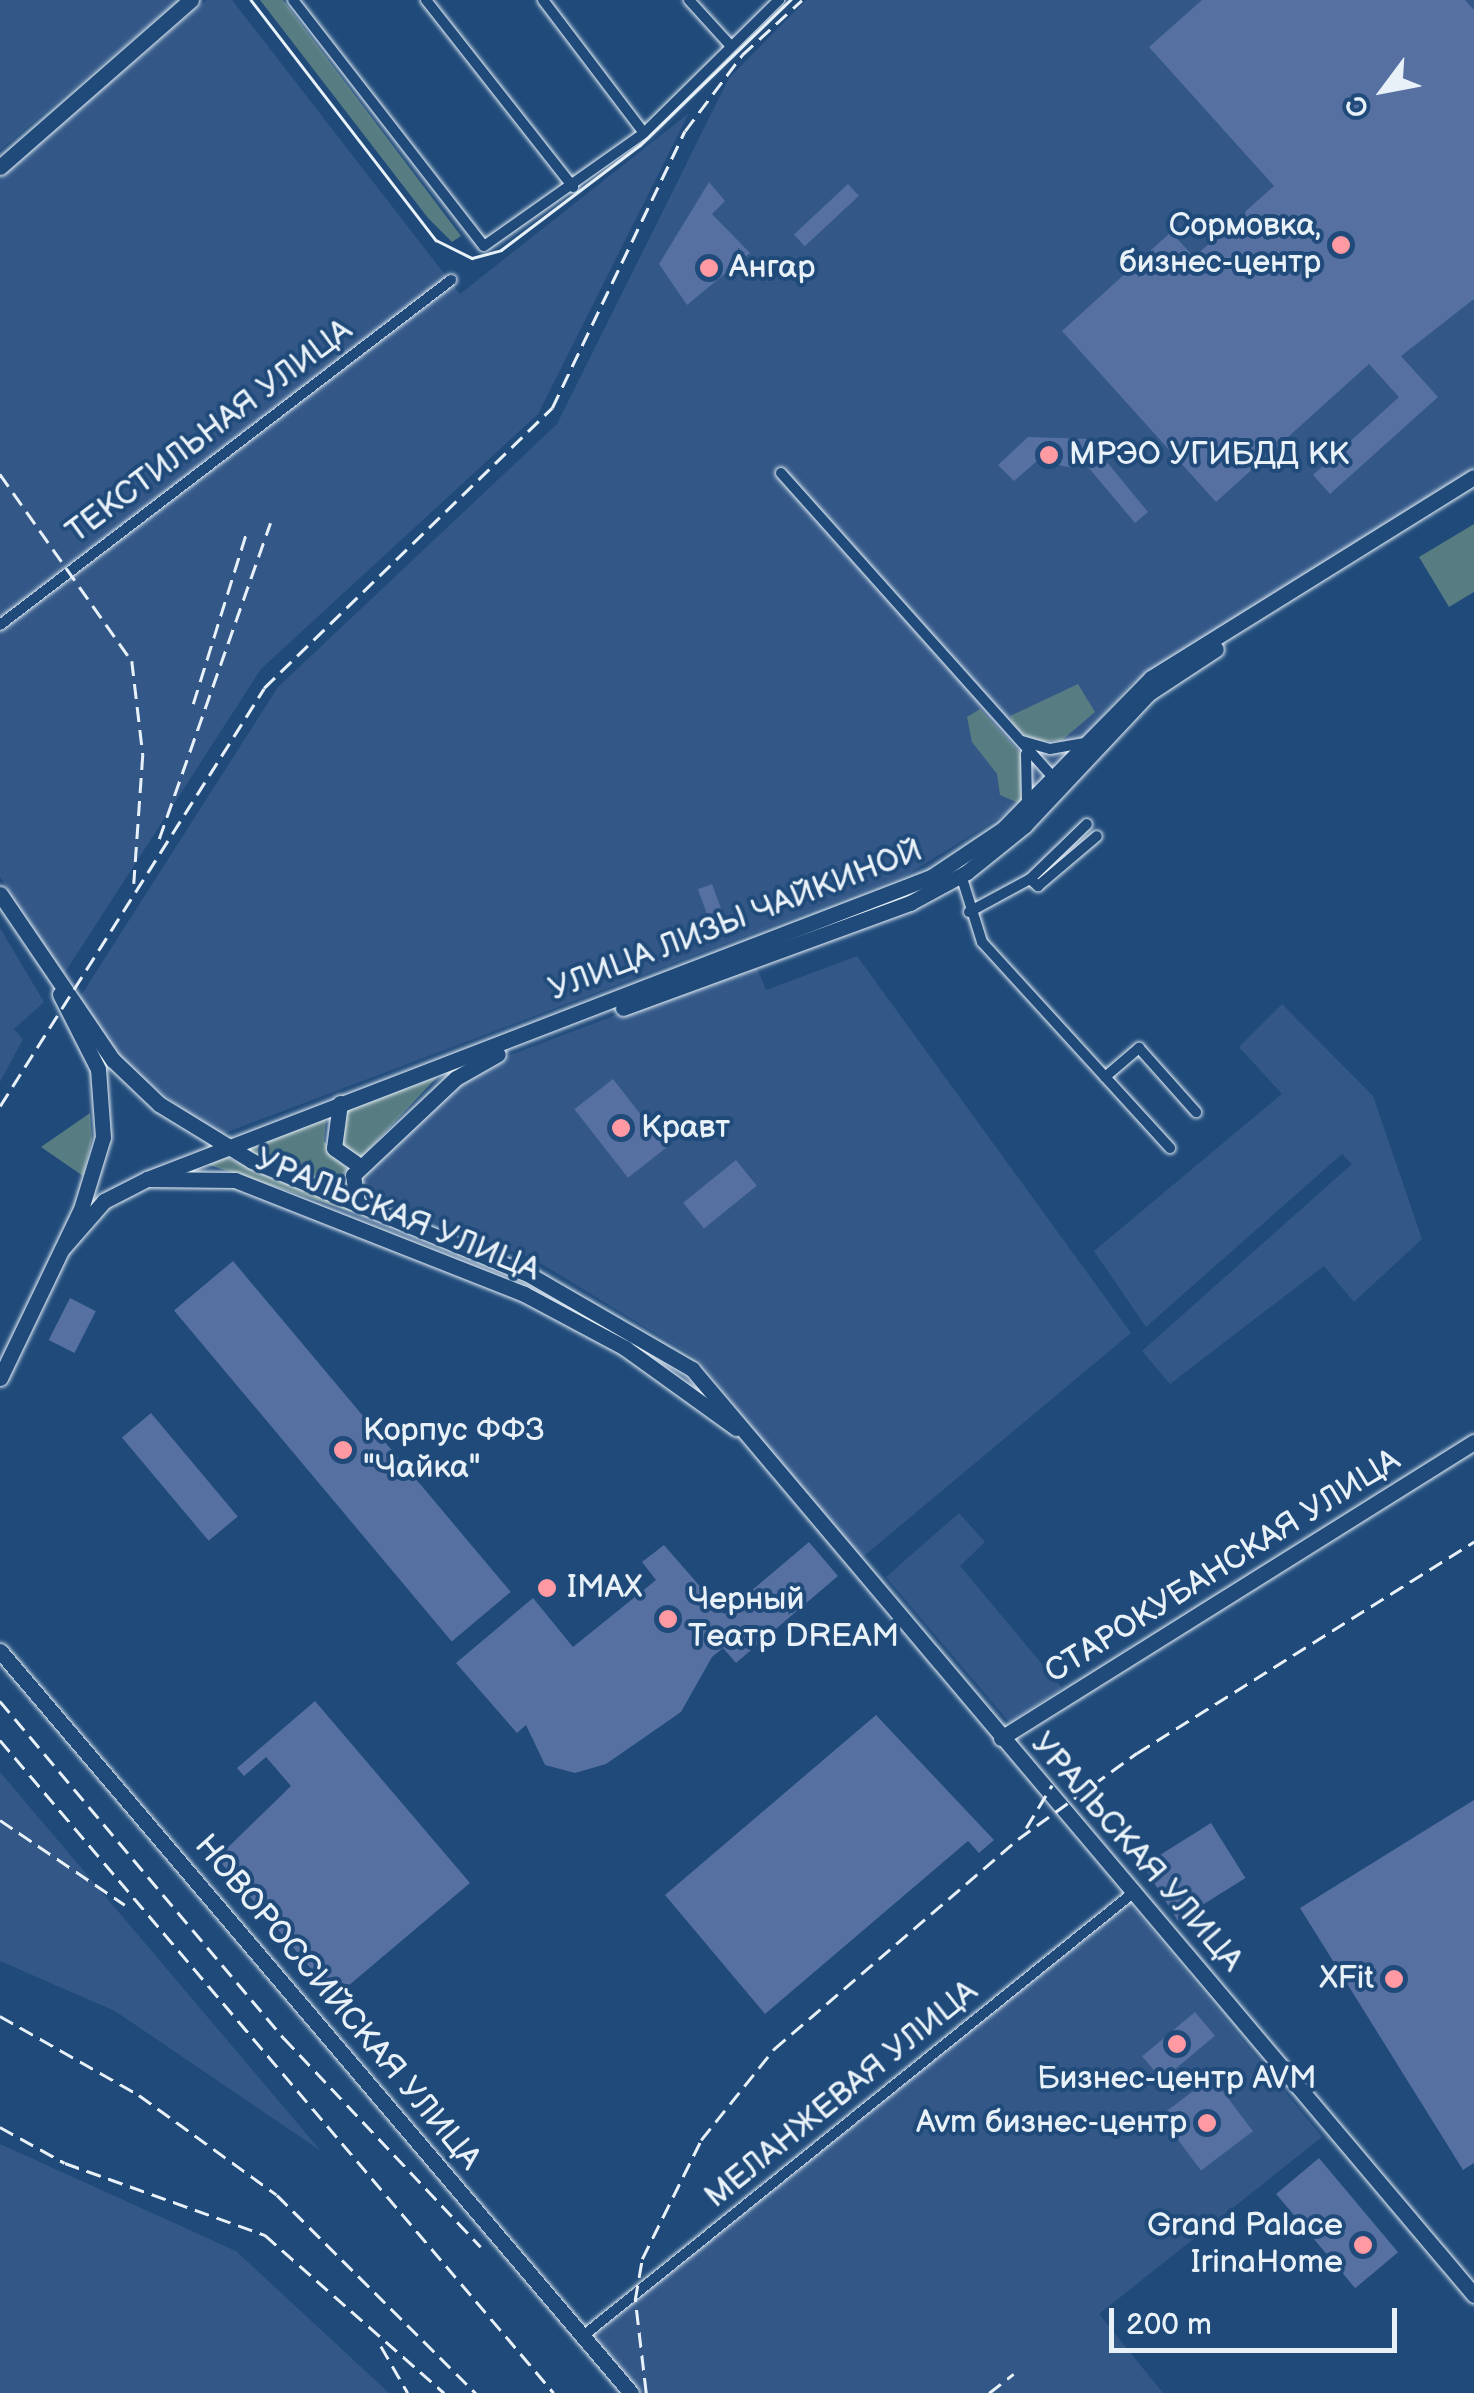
<!DOCTYPE html>
<html>
<head>
<meta charset="utf-8">
<style>
  body { margin:0 }
  #map { position:relative; width:1474px; height:2393px; overflow:hidden; background:#1f4a7a; font-family:"Balsamiq Sans",sans-serif }
  div>[style] { position:absolute }
  [style*='--x'] { left:calc(var(--x)*1px); top:calc(var(--y)*1px); width:calc(var(--w)*1px); rotate:calc(var(--a)*1deg) }
  .built>* { inset:0; background:#335888 }
  .green>* { inset:0; background:#577c82 }
  .building>* { inset:0; background:#5570a1; transform-origin:0 0 }
  .roads { filter:drop-shadow(0 0 2px #e8f1f8) drop-shadow(0 0 2px #e8f1f8) }
  .street>* { height:10px; margin:-5px; padding:0 5px; transform-origin:5px; border-radius:5px; background:#1f4a7a }
  .secondary>* { height:15px; margin:-7.5px; padding:0 7.5px; transform-origin:7.5px; border-radius:7.5px; background:#1f4a7a }
  .tram>* { height:2.5px; margin:-1.25px; padding:0 1.25px; transform-origin:1.25px; border-radius:1.25px; background:#e8f1f8 }
  .rail>* { height:2.5px; margin-top:-1.25px; transform-origin:0; background:repeating-linear-gradient(90deg,#e8f1f8 0 15px,transparent 0 23px) }
  .dots>* { width:28px; height:28px; translate:-50% -50%; box-sizing:border-box; border:5px solid #1f4a7a; border-radius:50% }
  span { translate:-50% -50%; white-space:nowrap; text-align:center; line-height:1.15; -webkit-text-stroke:8px #1f4a7a; paint-order:stroke }
  .poi-label { font-size:32px; color:#e8f1f8 }
  .right { translate:-100% -50%; text-align:right }
  .left { translate:0 -50%; text-align:left }
  .street-label { font-size:32px; color:#e8f1f8 }
  .north { position:absolute; left:1334px; top:40px; width:100px; height:100px; -webkit-text-stroke:8px #1f4a7a; paint-order:stroke; rotate:238deg; font-size:28px; font-weight:700; line-height:40px; text-align:center; color:#e8f1f8 }
  .north::after { content:''; display:block; margin:auto; width:35px; height:45px; background:#e8f1f8; clip-path:polygon(50% 0,100% 100%,50% 72%,0 100%) }
  .scale { position:absolute; left:1109px; top:2308px; width:288px; height:45px; box-sizing:border-box; border:5px solid #e8f1f8; border-top:0; padding-left:12px; font-size:30px; line-height:35px; white-space:nowrap; color:#e8f1f8; -webkit-text-stroke:8px #1f4a7a; paint-order:stroke }
</style>
</head>
<body>
<div id="map">
  <div class="built">
    <div style="clip-path:polygon(0 0,179px 0,0 150px)"></div>
    <div style="clip-path:polygon(207px 0,232px 0,460px 294px,689px 113px,538px 414px,261px 669px,62px 977px,0 877px,0 176px)"></div>
    <div style="clip-path:polygon(806px 0,1474px 0,1474px 468px,1131px 684px,1021px 804px,907px 875px,217px 1136px,120px 1060px,80px 997px,278px 687px,557px 424px,729px 78px)"></div>
    <div style="clip-path:polygon(0 928px,44px 1002px,14px 1029px,23px 1039px,0 1082px)"></div>
    <div style="clip-path:polygon(857px 956px,1131px 1333px,858px 1561px,698px 1359px,535px 1260px,361px 1195px,360px 1180px,460px 1082px,497px 1060px,695px 985px,757px 968px,766px 990px)"></div>
    <div style="clip-path:polygon(1282px 1004px,1373px 1096px,1422px 1239px,1354px 1302px,1324px 1266px,1170px 1384px,1142px 1351px,1352px 1164px,1342px 1154px,1146px 1327px,1094px 1251px,1282px 1094px,1239px 1047px)"></div>
    <div style="clip-path:polygon(959px 1513px,985px 1542px,960px 1566px,1062px 1688px,1010px 1723px,886px 1577px)"></div>
    <div style="clip-path:polygon(0 1772px,321px 2151px,115px 2011px,0 1961px)"></div>
    <div style="clip-path:polygon(1128px 1901px,1322px 2137px,1099px 2314px,1163px 2393px,639px 2393px,590px 2336px)"></div>
    <div style="clip-path:polygon(0 2144px,236px 2251px,389px 2393px,0 2393px)"></div>
  </div>
  <div class="green">
    <div style="clip-path:polygon(260px 0,283px 0,461px 236px,452px 242px,428px 218px)"></div>
    <div style="clip-path:polygon(1474px 524px,1474px 592px,1449px 607px,1419px 557px)"></div>
    <div style="clip-path:polygon(1078px 684px,1095px 712px,1061px 741px,1033px 741px,1013px 726px,1010px 716px)"></div>
    <div style="clip-path:polygon(980px 709px,1025px 758px,1021px 804px,1000px 795px,997px 774px,972px 742px,967px 717px)"></div>
    <div style="clip-path:polygon(437px 1077px,358px 1161px,338px 1147px,345px 1111px)"></div>
    <div style="clip-path:polygon(90px 1113px,92px 1139px,83px 1176px,41px 1147px)"></div>
    <div style="clip-path:polygon(326px 1119px,324px 1141px,348px 1170px,332px 1184px,241px 1150px)"></div>
    <div style="clip-path:polygon(224px 1156px,267px 1176px,462px 1248px,206px 1164px)"></div>
  </div>
  <div class="building">
    <div style="clip-path:polygon(1202px 0,1465px 0,1474px 10px,1474px 299px,1401px 356px,1438px 397px,1330px 494px,1313px 475px,1399px 397px,1369px 364px,1216px 502px,1062px 331px,1171px 232px,1194px 257px,1274px 186px,1149px 47px)"></div>
    <div style="clip-path:polygon(709px 182px,725px 201px,712px 214px,750px 253px,687px 305px,659px 264px)"></div>
    <div style="left:848px;top:184px;width:16px;height:74px;rotate:47deg"></div>
    <div style="clip-path:polygon(1028px 437px,1088px 439px,1148px 512px,1135px 523px,1083px 461px,1074px 468px,1037px 461px,1014px 481px,998px 465px)"></div>
    <div style="left:712px;top:884px;width:44px;height:15px;rotate:70deg"></div>
    <div style="left:613px;top:1079px;width:87px;height:49px;rotate:52deg"></div>
    <div style="left:736px;top:1160px;width:33px;height:68px;rotate:51deg"></div>
    <div style="left:233px;top:1261px;width:432px;height:77px;rotate:50deg"></div>
    <div style="left:70px;top:1298px;width:29px;height:47px;rotate:27deg"></div>
    <div style="left:151px;top:1413px;width:135px;height:38px;rotate:50deg"></div>
    <div style="clip-path:polygon(809px 1542px,838px 1576px,736px 1663px,723px 1648px,712px 1657px,681px 1712px,606px 1764px,575px 1773px,545px 1765px,526px 1725px,517px 1733px,456px 1663px,533px 1598px,573px 1647px,656px 1580px,642px 1562px,664px 1545px,724px 1614px)"></div>
    <div style="clip-path:polygon(315px 1701px,470px 1883px,335px 1997px,217px 1858px,291px 1786px,266px 1757px,244px 1776px,237px 1768px)"></div>
    <div style="clip-path:polygon(876px 1715px,994px 1840px,979px 1853px,968px 1841px,765px 2014px,665px 1895px)"></div>
    <div style="clip-path:polygon(1474px 1800px,1474px 2163px,1463px 2170px,1300px 1908px)"></div>
    <div style="left:1211px;top:1823px;width:65px;height:80px;rotate:58deg"></div>
    <div style="left:1195px;top:2012px;width:31px;height:69px;rotate:50deg"></div>
    <div style="left:1212px;top:2077px;width:68px;height:65px;rotate:53deg"></div>
    <div style="left:1319px;top:2158px;width:123px;height:56px;rotate:50deg"></div>
  </div>
  <div class="roads">
    <div class="street">
      <div style="--x:293;--y:0;--w:311;--a:52.2"></div>
      <div style="--x:484;--y:246;--w:196;--a:-35.2"></div>
      <div style="--x:644;--y:133;--w:190;--a:-44.6"></div>
      <div style="--x:426;--y:0;--w:238;--a:51.8"></div>
      <div style="--x:543;--y:0;--w:167;--a:52.8"></div>
      <div style="--x:689;--y:0;--w:61;--a:47.7"></div>
      <div style="--x:781;--y:473;--w:413;--a:48.2"></div>
      <div style="--x:0;--y:625;--w:568;--a:-37.41"></div>
      <div style="--x:1022;--y:741;--w:29;--a:16"></div>
      <div style="--x:1050;--y:749;--w:35;--a:-10"></div>
      <div style="--x:1026;--y:754;--w:46;--a:88.8"></div>
      <div style="--x:961;--y:875;--w:70;--a:72.6"></div>
      <div style="--x:982;--y:942;--w:279;--a:47.6"></div>
      <div style="--x:1030;--y:879;--w:79;--a:-44"></div>
      <div style="--x:969;--y:912;--w:69;--a:-28.4"></div>
      <div style="--x:1030;--y:879;--w:11;--a:41"></div>
      <div style="--x:1038;--y:886;--w:77;--a:-40.3"></div>
      <div style="--x:1105;--y:1077;--w:45;--a:-40.5"></div>
      <div style="--x:1139;--y:1048;--w:86;--a:48.3"></div>
      <div style="--x:583;--y:2336;--w:706;--a:-38.85"></div>
    </div>
    <div class="secondary">
      <div style="--x:0;--y:167;--w:254;--a:-41.2"></div>
      <div style="--x:0;--y:894;--w:201;--a:55.8"></div>
      <div style="--x:113;--y:1060;--w:64;--a:43.7"></div>
      <div style="--x:159;--y:1104;--w:109;--a:31.5"></div>
      <div style="--x:252;--y:1161;--w:298;--a:22.3"></div>
      <div style="--x:528;--y:1274;--w:190;--a:30.1"></div>
      <div style="--x:692;--y:1369;--w:1212;--a:49.82"></div>
      <div style="--x:623;--y:1008;--w:306;--a:-20.1"></div>
      <div style="--x:910;--y:903;--w:65;--a:-28.5"></div>
      <div style="--x:967;--y:872;--w:75;--a:-39"></div>
      <div style="--x:1025;--y:825;--w:181;--a:-46.8"></div>
      <div style="--x:1149;--y:693;--w:80;--a:-33.3"></div>
      <div style="--x:340;--y:1103;--w:45;--a:97.6"></div>
      <div style="--x:334;--y:1148;--w:33;--a:35"></div>
      <div style="--x:147;--y:1179;--w:840;--a:-21.07"></div>
      <div style="--x:931;--y:877;--w:87;--a:-33.7"></div>
      <div style="--x:1003;--y:829;--w:211;--a:-45.6"></div>
      <div style="--x:1151;--y:678;--w:380;--a:-31.9"></div>
      <div style="--x:357;--y:1203;--w:28;--a:-98"></div>
      <div style="--x:353;--y:1175;--w:141;--a:-43.3"></div>
      <div style="--x:456;--y:1078;--w:48;--a:-29.7"></div>
      <div style="--x:62;--y:1249;--w:64;--a:-48.8"></div>
      <div style="--x:104;--y:1201;--w:48;--a:-27.1"></div>
      <div style="--x:147;--y:1179;--w:88;--a:0.7"></div>
      <div style="--x:235;--y:1180;--w:311;--a:21.5"></div>
      <div style="--x:524;--y:1294;--w:115;--a:28.1"></div>
      <div style="--x:625;--y:1348;--w:137;--a:35.8"></div>
      <div style="--x:0;--y:1378;--w:187;--a:-64.4"></div>
      <div style="--x:81;--y:1209;--w:75;--a:-73"></div>
      <div style="--x:103;--y:1137;--w:68;--a:-94.2"></div>
      <div style="--x:98;--y:1069;--w:84;--a:-116.9"></div>
      <div style="--x:0;--y:1651;--w:974;--a:49.62"></div>
      <div style="--x:1001;--y:1738;--w:558;--a:-32.04"></div>
    </div>
  </div>
  <div class="tram">
    <div style="--x:251;--y:0;--w:303;--a:52.4"></div>
    <div style="--x:436;--y:240;--w:40;--a:26.6"></div>
    <div style="--x:472;--y:258;--w:30;--a:-15"></div>
    <div style="--x:501;--y:250;--w:174;--a:-37.1"></div>
    <div style="--x:640;--y:145;--w:209;--a:-44"></div>
  </div>
  <div class="rail">
    <div style="--x:0;--y:474;--w:229;--a:54.8"></div>
    <div style="--x:132;--y:661;--w:95;--a:83.3"></div>
    <div style="--x:143;--y:755;--w:129;--a:94"></div>
    <div style="--x:193;--y:704;--w:178;--a:-72.7"></div>
    <div style="--x:159;--y:839;--w:335;--a:-70.6"></div>
    <div style="--x:0;--y:1106;--w:494;--a:-57.7"></div>
    <div style="--x:264;--y:688;--w:402;--a:-44.2"></div>
    <div style="--x:552;--y:408;--w:307;--a:-64.4"></div>
    <div style="--x:685;--y:131;--w:95;--a:-53.1"></div>
    <div style="--x:742;--y:55;--w:81;--a:-42.5"></div>
    <div style="--x:0;--y:1701;--w:441;--a:49.9"></div>
    <div style="--x:284;--y:2038;--w:287;--a:46.7"></div>
    <div style="--x:0;--y:1740;--w:856;--a:49.69"></div>
    <div style="--x:0;--y:1820;--w:151;--a:34.2"></div>
    <div style="--x:1026;--y:1828;--w:50;--a:-58.8"></div>
    <div style="--x:0;--y:2016;--w:160;--a:29.6"></div>
    <div style="--x:139;--y:2095;--w:170;--a:35.9"></div>
    <div style="--x:277;--y:2195;--w:281;--a:44.9"></div>
    <div style="--x:0;--y:2127;--w:74;--a:29"></div>
    <div style="--x:65;--y:2163;--w:213;--a:19.8"></div>
    <div style="--x:265;--y:2235;--w:239;--a:41.4"></div>
    <div style="--x:381;--y:2346;--w:54;--a:60.1"></div>
    <div style="--x:646;--y:2393;--w:94;--a:-96.7"></div>
    <div style="--x:635;--y:2300;--w:42;--a:-80.3"></div>
    <div style="--x:642;--y:2259;--w:133;--a:-63.6"></div>
    <div style="--x:701;--y:2140;--w:117;--a:-51.3"></div>
    <div style="--x:774;--y:2049;--w:322;--a:-40.7"></div>
    <div style="--x:1018;--y:1839;--w:147;--a:-35.9"></div>
    <div style="--x:1137;--y:1753;--w:398;--a:-32.1"></div>
    <div style="--x:989;--y:2393;--w:31;--a:-38"></div>
  </div>
  <div class="dots">
    <div style="left:1341px;top:245px;background:#ff9aa2"></div>
    <div style="left:709px;top:268px;background:#ff9aa2"></div>
    <div style="left:1049px;top:455px;background:#ff9aa2"></div>
    <div style="left:621px;top:1128px;background:#ff9aa2"></div>
    <div style="left:343px;top:1450px;background:#ff9aa2"></div>
    <div style="left:547px;top:1588px;background:#ff9aa2"></div>
    <div style="left:668px;top:1619px;background:#ff9aa2"></div>
    <div style="left:1394px;top:1979px;background:#ff9aa2"></div>
    <div style="left:1177px;top:2044px;background:#ff9aa2"></div>
    <div style="left:1207px;top:2123px;background:#ff9aa2"></div>
    <div style="left:1363px;top:2245px;background:#ff9aa2"></div>
  </div>
  <div class="poi-label">
    <span class="right" style="left:1321px;top:245px">Сормовка,<br>бизнес-центр</span>
    <span class="left" style="left:729px;top:268px">Ангар</span>
    <span class="left" style="left:1069px;top:455px">МРЭО УГИБДД КК</span>
    <span class="left" style="left:641px;top:1128px">Кравт</span>
    <span class="left" style="left:363px;top:1450px">Корпус ФФЗ<br>"Чайка"</span>
    <span class="left" style="left:567px;top:1588px">IMAX</span>
    <span class="left" style="left:688px;top:1619px">Черный<br>Театр DREAM</span>
    <span class="right" style="left:1374px;top:1979px">XFit</span>
    <span style="left:1177px;top:2079px">Бизнес-центр AVM</span>
    <span class="right" style="left:1187px;top:2123px">Avm бизнес-центр</span>
    <span class="right" style="left:1343px;top:2245px">Grand Palace<br>IrinaHome</span>
  </div>
  <div class="street-label">
    <span style="left:210px;top:432px;rotate:-37deg">ТЕКСТИЛЬНАЯ УЛИЦА</span>
    <span style="left:736px;top:921px;rotate:-21deg">УЛИЦА ЛИЗЫ ЧАЙКИНОЙ</span>
    <span style="left:397px;top:1216px;rotate:22deg">УРАЛЬСКАЯ УЛИЦА</span>
    <span style="left:1223px;top:1567px;rotate:-32deg">СТАРОКУБАНСКАЯ УЛИЦА</span>
    <span style="left:1136px;top:1853px;rotate:49deg">УРАЛЬСКАЯ УЛИЦА</span>
    <span style="left:337px;top:2003px;rotate:50deg">НОВОРОССИЙСКАЯ УЛИЦА</span>
    <span style="left:842px;top:2095px;rotate:-39deg">МЕЛАНЖЕВАЯ УЛИЦА</span>
  </div>
  <div class="north">С</div>
  <div class="scale">200 m</div>
</div>
</body>
</html>
